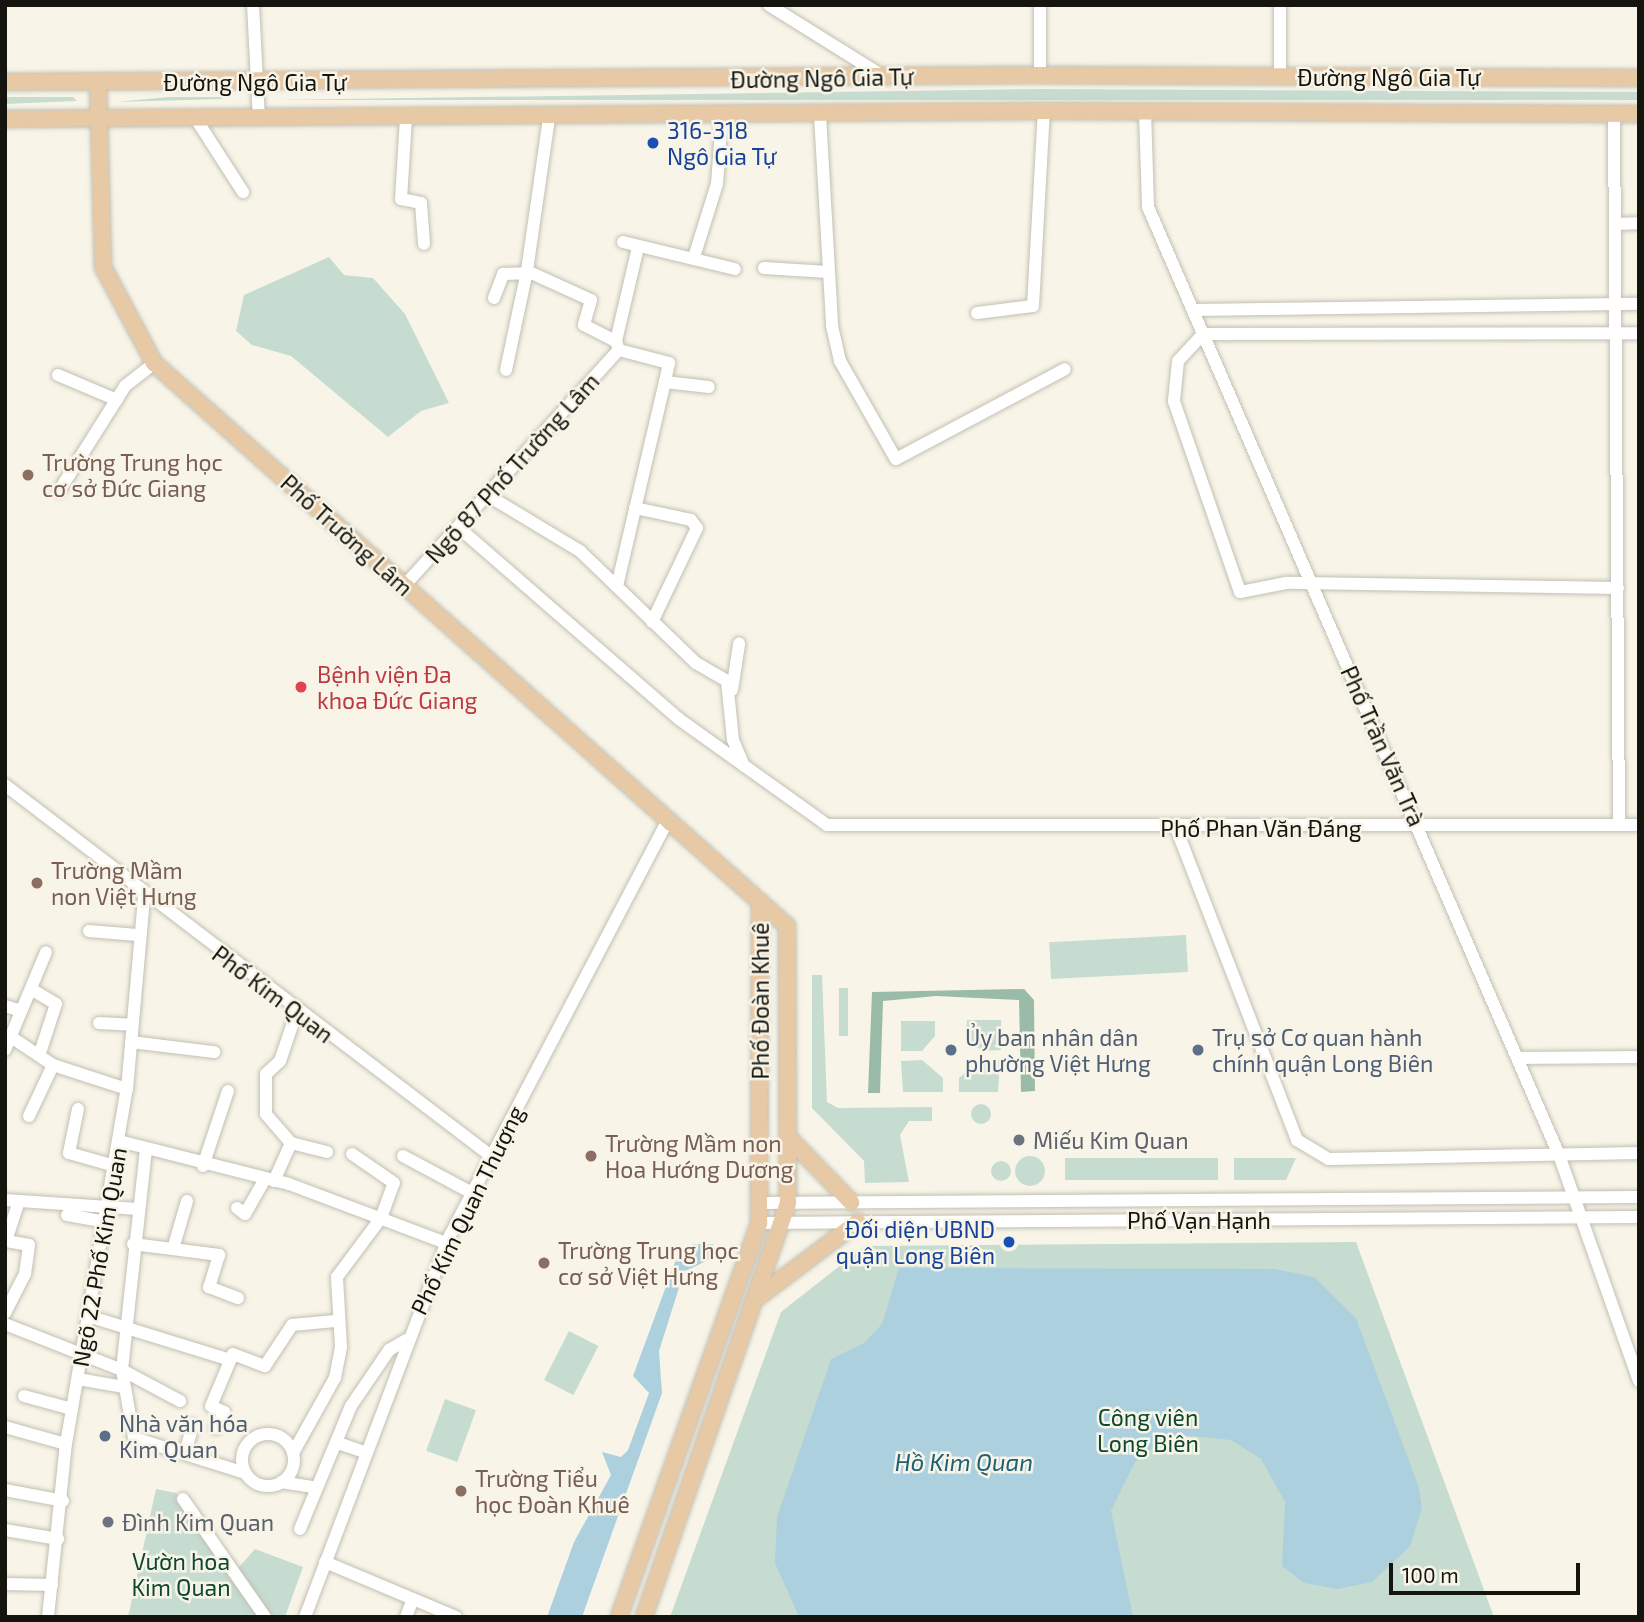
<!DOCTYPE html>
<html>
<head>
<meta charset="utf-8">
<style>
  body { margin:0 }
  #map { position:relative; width:1644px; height:1622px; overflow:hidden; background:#f8f5e8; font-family:"Exo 2",sans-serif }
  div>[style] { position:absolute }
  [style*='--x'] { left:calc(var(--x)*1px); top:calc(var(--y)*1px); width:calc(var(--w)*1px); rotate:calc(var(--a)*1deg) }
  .green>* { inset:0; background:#c6dcd0; transform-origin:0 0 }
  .round { border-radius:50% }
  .forest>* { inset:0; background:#9bbba9 }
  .water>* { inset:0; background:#add0de }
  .roads { filter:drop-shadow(0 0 2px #c2bfb3) drop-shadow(0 0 2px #c2bfb3) }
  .minor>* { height:12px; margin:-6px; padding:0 6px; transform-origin:6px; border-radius:6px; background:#fff }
  .minor>.ring { margin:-6px; padding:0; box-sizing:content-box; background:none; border:12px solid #fff; border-radius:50% }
  .major>* { height:16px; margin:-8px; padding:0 8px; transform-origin:8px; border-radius:8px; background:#e7c9a6 }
  .dots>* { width:19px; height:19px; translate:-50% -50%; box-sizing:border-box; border:4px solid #f8f5e8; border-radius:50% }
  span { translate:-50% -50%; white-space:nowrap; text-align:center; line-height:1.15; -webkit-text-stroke:5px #f8f5e8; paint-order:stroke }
  .street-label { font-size:23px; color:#151510 }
  .transit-label { font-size:23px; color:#164399 }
  .left { translate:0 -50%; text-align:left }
  .right { translate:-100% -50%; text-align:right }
  .education-label { font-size:23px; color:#785e54 }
  .health-label { font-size:23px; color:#be3a42 }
  .service-label { font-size:23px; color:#4e5e75 }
  .worship-label { font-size:23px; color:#5b616d }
  .park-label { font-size:23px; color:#0c472f }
  .water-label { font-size:24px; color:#1f6076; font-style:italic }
  .frame { position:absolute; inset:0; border:7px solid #151510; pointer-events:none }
  .scale { position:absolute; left:1389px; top:1563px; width:191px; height:32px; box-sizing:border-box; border:4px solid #151510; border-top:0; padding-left:9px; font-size:21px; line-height:24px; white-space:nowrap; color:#151510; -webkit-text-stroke:5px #f8f5e8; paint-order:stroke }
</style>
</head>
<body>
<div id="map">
  <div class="green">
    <div style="clip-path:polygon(1042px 89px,1639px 92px,1639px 100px,272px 100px)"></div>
    <div style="clip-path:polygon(5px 97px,73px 97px,77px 101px,5px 104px)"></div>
    <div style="clip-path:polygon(169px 97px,222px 97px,223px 99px,115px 102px)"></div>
    <div style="clip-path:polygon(329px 257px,344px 275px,373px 278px,405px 314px,449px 403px,421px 411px,388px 437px,291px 356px,252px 345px,236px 331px,244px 295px)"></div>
    <div style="left:1186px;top:935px;width:37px;height:137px;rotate:87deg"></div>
    <div style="clip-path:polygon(812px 975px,822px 975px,827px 1102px,838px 1108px,932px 1107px,932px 1121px,909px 1121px,900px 1135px,909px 1182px,865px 1183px,864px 1161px,812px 1108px)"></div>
    <div style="left:839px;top:988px;width:9px;height:48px"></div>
    <div style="clip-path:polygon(967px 1020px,1001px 1020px,1001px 1050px,981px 1051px,966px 1035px)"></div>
    <div style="clip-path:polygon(901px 1021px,935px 1021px,935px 1036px,922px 1051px,901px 1051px)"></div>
    <div style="clip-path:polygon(922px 1060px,943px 1078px,943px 1092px,903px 1092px,901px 1061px)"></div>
    <div style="clip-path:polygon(982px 1060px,1000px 1060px,998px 1092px,959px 1092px,959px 1078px)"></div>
    <div class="round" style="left:971px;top:1104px;width:20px;height:20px"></div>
    <div class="round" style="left:1015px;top:1156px;width:30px;height:30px"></div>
    <div style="left:1218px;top:1158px;width:22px;height:153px;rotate:90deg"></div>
    <div style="clip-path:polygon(1234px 1158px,1296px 1158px,1286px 1180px,1234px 1180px)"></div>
    <div class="round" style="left:991px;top:1161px;width:20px;height:20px"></div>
    <div style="clip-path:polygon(1356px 1242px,1494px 1617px,670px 1617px,781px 1312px,865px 1246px)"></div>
    <div style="left:569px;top:1331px;width:33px;height:55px;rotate:27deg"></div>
    <div style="left:445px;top:1399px;width:33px;height:55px;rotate:20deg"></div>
    <div style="clip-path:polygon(156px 1489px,176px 1493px,232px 1575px,255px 1549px,303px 1567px,285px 1617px,128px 1617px)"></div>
  </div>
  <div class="forest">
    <div style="clip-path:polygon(1024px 989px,1034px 1000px,1035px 1091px,1021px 1092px,1019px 1000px,936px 996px,883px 1001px,880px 1093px,868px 1093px,872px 992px)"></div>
  </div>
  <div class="water">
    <div style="clip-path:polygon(693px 1244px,713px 1244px,714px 1257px,684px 1272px,659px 1351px,662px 1393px,582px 1617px,547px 1617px,574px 1542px,611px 1475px,602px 1452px,621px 1457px,628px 1450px,649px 1393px,633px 1376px,675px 1262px)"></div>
    <div style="clip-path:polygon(899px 1268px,1275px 1269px,1314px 1277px,1356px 1318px,1419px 1488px,1422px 1508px,1410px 1546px,1372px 1582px,1338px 1589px,1304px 1583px,1282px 1566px,1285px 1502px,1261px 1459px,1231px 1440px,1181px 1435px,1164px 1439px,1135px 1462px,1111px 1511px,1133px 1617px,799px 1617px,775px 1563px,777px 1517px,831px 1359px,864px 1343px,882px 1324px)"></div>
  </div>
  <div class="roads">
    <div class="minor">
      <div style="--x:253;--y:5;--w:114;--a:87"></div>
      <div style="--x:769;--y:5;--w:132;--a:32"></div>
      <div style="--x:1040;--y:75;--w:70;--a:-90"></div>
      <div style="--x:1280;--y:76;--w:71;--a:-90"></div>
      <div style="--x:1145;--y:111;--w:96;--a:88.2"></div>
      <div style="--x:1148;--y:207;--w:1033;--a:66.56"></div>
      <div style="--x:1559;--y:1155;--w:240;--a:70.5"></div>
      <div style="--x:1614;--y:114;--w:711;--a:89.6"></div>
      <div style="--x:820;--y:115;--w:211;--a:86.7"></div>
      <div style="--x:832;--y:326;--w:36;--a:77"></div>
      <div style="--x:840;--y:361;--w:113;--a:60.3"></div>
      <div style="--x:896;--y:459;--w:191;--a:-28"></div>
      <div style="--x:406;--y:118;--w:81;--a:93.5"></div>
      <div style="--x:401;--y:199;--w:20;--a:11"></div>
      <div style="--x:421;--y:203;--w:41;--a:85.8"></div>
      <div style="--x:549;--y:118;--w:155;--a:98.2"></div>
      <div style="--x:527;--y:271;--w:70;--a:24.4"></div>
      <div style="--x:591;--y:300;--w:26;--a:106"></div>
      <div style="--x:584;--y:325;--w:36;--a:27"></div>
      <div style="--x:616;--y:341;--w:9;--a:72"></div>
      <div style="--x:196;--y:119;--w:87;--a:57.2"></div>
      <div style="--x:1615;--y:224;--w:24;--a:-2"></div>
      <div style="--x:623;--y:242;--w:115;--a:13.6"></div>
      <div style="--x:695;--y:254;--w:73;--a:-72.6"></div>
      <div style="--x:717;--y:184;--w:67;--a:-85.7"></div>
      <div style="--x:764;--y:268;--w:64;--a:3.6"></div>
      <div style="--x:494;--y:298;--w:26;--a:-69"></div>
      <div style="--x:503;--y:274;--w:24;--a:-2"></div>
      <div style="--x:1193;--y:310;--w:446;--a:-0.8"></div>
      <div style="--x:977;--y:313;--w:56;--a:-7.1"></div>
      <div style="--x:1033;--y:306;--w:195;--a:-86.8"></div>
      <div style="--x:616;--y:341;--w:97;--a:-76.8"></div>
      <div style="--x:619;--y:350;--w:52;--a:14.6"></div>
      <div style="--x:669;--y:363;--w:19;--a:102"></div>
      <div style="--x:665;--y:382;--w:44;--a:6.5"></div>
      <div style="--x:506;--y:370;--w:101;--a:-78"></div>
      <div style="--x:58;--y:375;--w:64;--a:23"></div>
      <div style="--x:59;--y:491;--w:124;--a:-57.8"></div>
      <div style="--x:125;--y:386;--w:37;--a:-38"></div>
      <div style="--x:487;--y:495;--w:109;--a:31.1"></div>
      <div style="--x:580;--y:551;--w:161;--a:44"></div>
      <div style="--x:696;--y:663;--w:36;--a:30"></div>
      <div style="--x:727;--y:681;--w:59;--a:84.2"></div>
      <div style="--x:733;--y:740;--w:28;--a:67"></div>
      <div style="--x:635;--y:508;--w:57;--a:12.1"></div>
      <div style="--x:691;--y:520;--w:10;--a:53"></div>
      <div style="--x:697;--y:528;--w:104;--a:115.6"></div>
      <div style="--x:458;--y:527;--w:293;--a:41"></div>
      <div style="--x:679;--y:719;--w:182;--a:35.6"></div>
      <div style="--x:827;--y:825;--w:812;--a:0"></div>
      <div style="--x:404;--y:586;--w:319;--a:-47.7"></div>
      <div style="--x:617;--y:586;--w:210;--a:-76.8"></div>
      <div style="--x:1618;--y:588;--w:332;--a:-179.1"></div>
      <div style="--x:1286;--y:583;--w:47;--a:168.9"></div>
      <div style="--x:1240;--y:592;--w:202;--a:-109.1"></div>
      <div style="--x:1174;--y:401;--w:40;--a:-84.3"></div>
      <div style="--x:1178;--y:361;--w:37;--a:-47"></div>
      <div style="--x:1203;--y:334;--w:436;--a:-0.1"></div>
      <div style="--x:732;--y:690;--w:47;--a:-81.3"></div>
      <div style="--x:5;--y:785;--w:611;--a:37.36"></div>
      <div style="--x:1176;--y:828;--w:335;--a:68.8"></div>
      <div style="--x:1297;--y:1140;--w:37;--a:31"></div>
      <div style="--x:1329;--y:1159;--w:310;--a:-1.1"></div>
      <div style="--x:89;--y:931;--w:48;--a:4.8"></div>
      <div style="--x:31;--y:989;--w:29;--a:31"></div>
      <div style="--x:56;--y:1004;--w:52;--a:108.1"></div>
      <div style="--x:5;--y:1006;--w:17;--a:17"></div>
      <div style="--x:99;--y:1023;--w:33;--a:3"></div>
      <div style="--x:11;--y:1037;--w:50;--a:33.7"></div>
      <div style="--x:53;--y:1065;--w:78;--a:18"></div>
      <div style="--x:131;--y:1042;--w:84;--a:6.9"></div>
      <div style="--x:5;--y:1050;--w:106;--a:-67.3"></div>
      <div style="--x:1518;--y:1058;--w:121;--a:-0.5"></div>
      <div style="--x:78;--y:1109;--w:45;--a:101.6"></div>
      <div style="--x:69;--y:1153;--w:44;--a:15.9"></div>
      <div style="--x:29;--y:1116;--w:56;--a:-64.8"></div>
      <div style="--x:119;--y:1141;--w:175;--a:14.2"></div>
      <div style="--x:289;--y:1184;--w:168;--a:20.6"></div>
      <div style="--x:291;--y:1143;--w:37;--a:14"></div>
      <div style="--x:146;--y:1149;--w:222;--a:96.2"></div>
      <div style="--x:122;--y:1370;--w:69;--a:80"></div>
      <div style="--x:134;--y:1438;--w:116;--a:17.5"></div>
      <div style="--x:403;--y:1156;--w:78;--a:28.2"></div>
      <div style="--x:203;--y:1166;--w:79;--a:-71.6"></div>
      <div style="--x:274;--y:1181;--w:42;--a:-65.9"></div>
      <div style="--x:291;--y:1143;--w:38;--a:-131"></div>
      <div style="--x:266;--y:1114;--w:40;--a:-90"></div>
      <div style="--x:266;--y:1074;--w:19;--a:-43"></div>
      <div style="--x:280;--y:1061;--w:53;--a:-71.2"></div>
      <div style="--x:5;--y:1200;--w:133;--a:3.9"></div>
      <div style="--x:761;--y:1203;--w:878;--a:-0.39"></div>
      <div style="--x:237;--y:1208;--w:10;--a:37"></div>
      <div style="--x:245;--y:1214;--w:40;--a:-60.3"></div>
      <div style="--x:67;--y:1215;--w:36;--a:10"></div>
      <div style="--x:759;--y:1223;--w:880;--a:-0.39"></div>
      <div style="--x:133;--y:1244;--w:87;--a:7.3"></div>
      <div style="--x:219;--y:1255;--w:34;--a:107"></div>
      <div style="--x:209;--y:1287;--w:31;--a:21"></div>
      <div style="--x:173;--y:1249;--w:50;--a:-73.7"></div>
      <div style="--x:5;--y:1313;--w:44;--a:-62.9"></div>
      <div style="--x:25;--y:1274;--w:29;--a:-82"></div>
      <div style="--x:29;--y:1245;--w:23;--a:-170"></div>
      <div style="--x:6;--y:1241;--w:40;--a:-72"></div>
      <div style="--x:88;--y:1316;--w:149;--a:17.2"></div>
      <div style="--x:5;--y:1324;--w:126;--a:21.5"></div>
      <div style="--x:122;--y:1370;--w:66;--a:28.1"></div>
      <div style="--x:78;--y:1379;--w:47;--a:9.9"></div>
      <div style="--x:24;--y:1396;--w:50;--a:15.2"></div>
      <div style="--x:5;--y:1427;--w:63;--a:15.6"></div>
      <div style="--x:216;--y:1428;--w:18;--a:-63"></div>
      <div style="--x:224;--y:1412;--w:14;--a:-155"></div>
      <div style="--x:211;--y:1406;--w:56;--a:-67.1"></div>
      <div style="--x:233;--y:1354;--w:34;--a:21"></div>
      <div style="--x:265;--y:1366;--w:49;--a:-56.6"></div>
      <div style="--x:292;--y:1325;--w:43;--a:-5.3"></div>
      <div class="ring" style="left:242px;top:1434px;width:40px;height:40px"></div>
      <div style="--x:338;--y:1443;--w:28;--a:19"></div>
      <div style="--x:185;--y:1453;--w:29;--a:-74"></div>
      <div style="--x:293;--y:1453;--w:86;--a:-60.8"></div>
      <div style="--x:335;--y:1378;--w:32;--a:-79"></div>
      <div style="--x:341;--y:1347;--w:70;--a:-93.3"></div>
      <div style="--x:337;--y:1277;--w:74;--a:-53.3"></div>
      <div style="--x:381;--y:1218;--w:37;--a:-70"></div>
      <div style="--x:394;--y:1183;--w:51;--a:-145.4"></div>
      <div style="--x:281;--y:1482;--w:31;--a:9"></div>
      <div style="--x:5;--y:1490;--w:59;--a:10.7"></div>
      <div style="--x:183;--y:1499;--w:144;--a:55.2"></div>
      <div style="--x:300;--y:1529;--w:133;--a:-67.5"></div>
      <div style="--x:351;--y:1406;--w:68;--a:-55.8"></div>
      <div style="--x:389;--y:1350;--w:20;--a:-30"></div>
      <div style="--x:5;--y:1530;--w:54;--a:9.6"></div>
      <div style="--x:325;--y:1562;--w:142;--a:22.8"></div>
      <div style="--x:5;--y:1584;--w:47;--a:1.2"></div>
      <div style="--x:48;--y:1617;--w:174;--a:-84.1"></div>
      <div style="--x:66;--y:1444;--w:360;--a:-80.3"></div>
      <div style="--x:127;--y:1089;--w:193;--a:-84.9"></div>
      <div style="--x:305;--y:1617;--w:400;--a:-69.3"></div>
      <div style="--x:446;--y:1243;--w:477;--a:-62.3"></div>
      <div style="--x:406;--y:1617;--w:19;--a:-69"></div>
    </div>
    <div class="major">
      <div style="--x:5;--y:82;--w:1035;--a:-0.39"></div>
      <div style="--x:1040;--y:75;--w:599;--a:0.29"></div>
      <div style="--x:98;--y:83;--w:184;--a:88.4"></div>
      <div style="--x:103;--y:267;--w:109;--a:62"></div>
      <div style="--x:154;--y:363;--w:847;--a:41.65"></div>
      <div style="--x:787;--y:926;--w:277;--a:89.8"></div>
      <div style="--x:788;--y:1203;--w:438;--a:109.2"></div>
      <div style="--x:5;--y:119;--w:1039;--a:-0.44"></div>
      <div style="--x:1044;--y:111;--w:595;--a:0.29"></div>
      <div style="--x:788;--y:1137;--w:91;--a:45.9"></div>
      <div style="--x:758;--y:1297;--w:125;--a:-36.9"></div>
      <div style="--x:619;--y:1617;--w:418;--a:-70.4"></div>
      <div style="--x:759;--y:1223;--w:321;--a:-89.8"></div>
    </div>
  </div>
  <div class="dots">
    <div style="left:653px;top:143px;background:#1a4fb4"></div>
    <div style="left:28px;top:475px;background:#8d6e63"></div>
    <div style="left:301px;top:687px;background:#e0444e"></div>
    <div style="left:37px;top:883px;background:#8d6e63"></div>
    <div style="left:951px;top:1050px;background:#5c6f8a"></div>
    <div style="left:1198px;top:1050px;background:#5c6f8a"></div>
    <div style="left:1019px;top:1140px;background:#6b7280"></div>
    <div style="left:591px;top:1156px;background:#8d6e63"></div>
    <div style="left:1009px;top:1242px;background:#1a4fb4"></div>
    <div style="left:544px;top:1263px;background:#8d6e63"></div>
    <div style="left:105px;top:1436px;background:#5c6f8a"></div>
    <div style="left:461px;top:1491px;background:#8d6e63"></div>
    <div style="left:108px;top:1522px;background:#6b7280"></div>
  </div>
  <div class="street-label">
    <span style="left:1389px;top:77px">Đường Ngô Gia Tự</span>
    <span style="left:822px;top:78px;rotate:-1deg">Đường Ngô Gia Tự</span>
    <span style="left:255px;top:82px">Đường Ngô Gia Tự</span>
    <span style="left:512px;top:468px;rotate:-48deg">Ngõ 87 Phố Trường Lâm</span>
    <span style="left:347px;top:535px;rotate:42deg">Phố Trường Lâm</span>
    <span style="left:1383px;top:746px;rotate:66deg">Phố Trần Văn Trà</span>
    <span style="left:1261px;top:828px">Phố Phan Văn Đáng</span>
    <span style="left:273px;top:994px;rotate:37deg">Phố Kim Quan</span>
    <span style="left:760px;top:1001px;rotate:-90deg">Phố Đoàn Khuê</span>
    <span style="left:467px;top:1210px;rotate:-64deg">Phố Kim Quan Thượng</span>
    <span style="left:1199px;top:1220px">Phố Vạn Hạnh</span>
    <span style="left:99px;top:1257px;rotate:-80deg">Ngõ 22 Phố Kim Quan</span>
  </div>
  <div class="transit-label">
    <span class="left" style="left:667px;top:143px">316-318<br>Ngô Gia Tự</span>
    <span class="right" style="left:995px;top:1242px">Đối diện UBND<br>quận Long Biên</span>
  </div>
  <div class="education-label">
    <span class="left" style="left:42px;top:475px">Trường Trung học<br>cơ sở Đức Giang</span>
    <span class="left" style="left:51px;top:883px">Trường Mầm<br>non Việt Hưng</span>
    <span class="left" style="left:605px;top:1156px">Trường Mầm non<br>Hoa Hướng Dương</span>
    <span class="left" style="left:558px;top:1263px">Trường Trung học<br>cơ sở Việt Hưng</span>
    <span class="left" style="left:475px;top:1491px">Trường Tiểu<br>học Đoàn Khuê</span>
  </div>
  <div class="health-label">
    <span class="left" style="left:317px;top:687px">Bệnh viện Đa<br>khoa Đức Giang</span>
  </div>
  <div class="service-label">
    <span class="left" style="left:965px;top:1050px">Ủy ban nhân dân<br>phường Việt Hưng</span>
    <span class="left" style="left:1212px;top:1050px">Trụ sở Cơ quan hành<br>chính quận Long Biên</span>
    <span class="left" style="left:119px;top:1436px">Nhà văn hóa<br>Kim Quan</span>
  </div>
  <div class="worship-label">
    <span class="left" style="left:1033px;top:1140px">Miếu Kim Quan</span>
    <span class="left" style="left:122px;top:1522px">Đình Kim Quan</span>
  </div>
  <div class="park-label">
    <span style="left:1148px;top:1430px">Công viên<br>Long Biên</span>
    <span style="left:181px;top:1574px">Vườn hoa<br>Kim Quan</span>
  </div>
  <div class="water-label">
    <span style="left:964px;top:1462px">Hồ Kim Quan</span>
  </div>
  <div class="frame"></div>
  <div class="scale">100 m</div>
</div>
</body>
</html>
